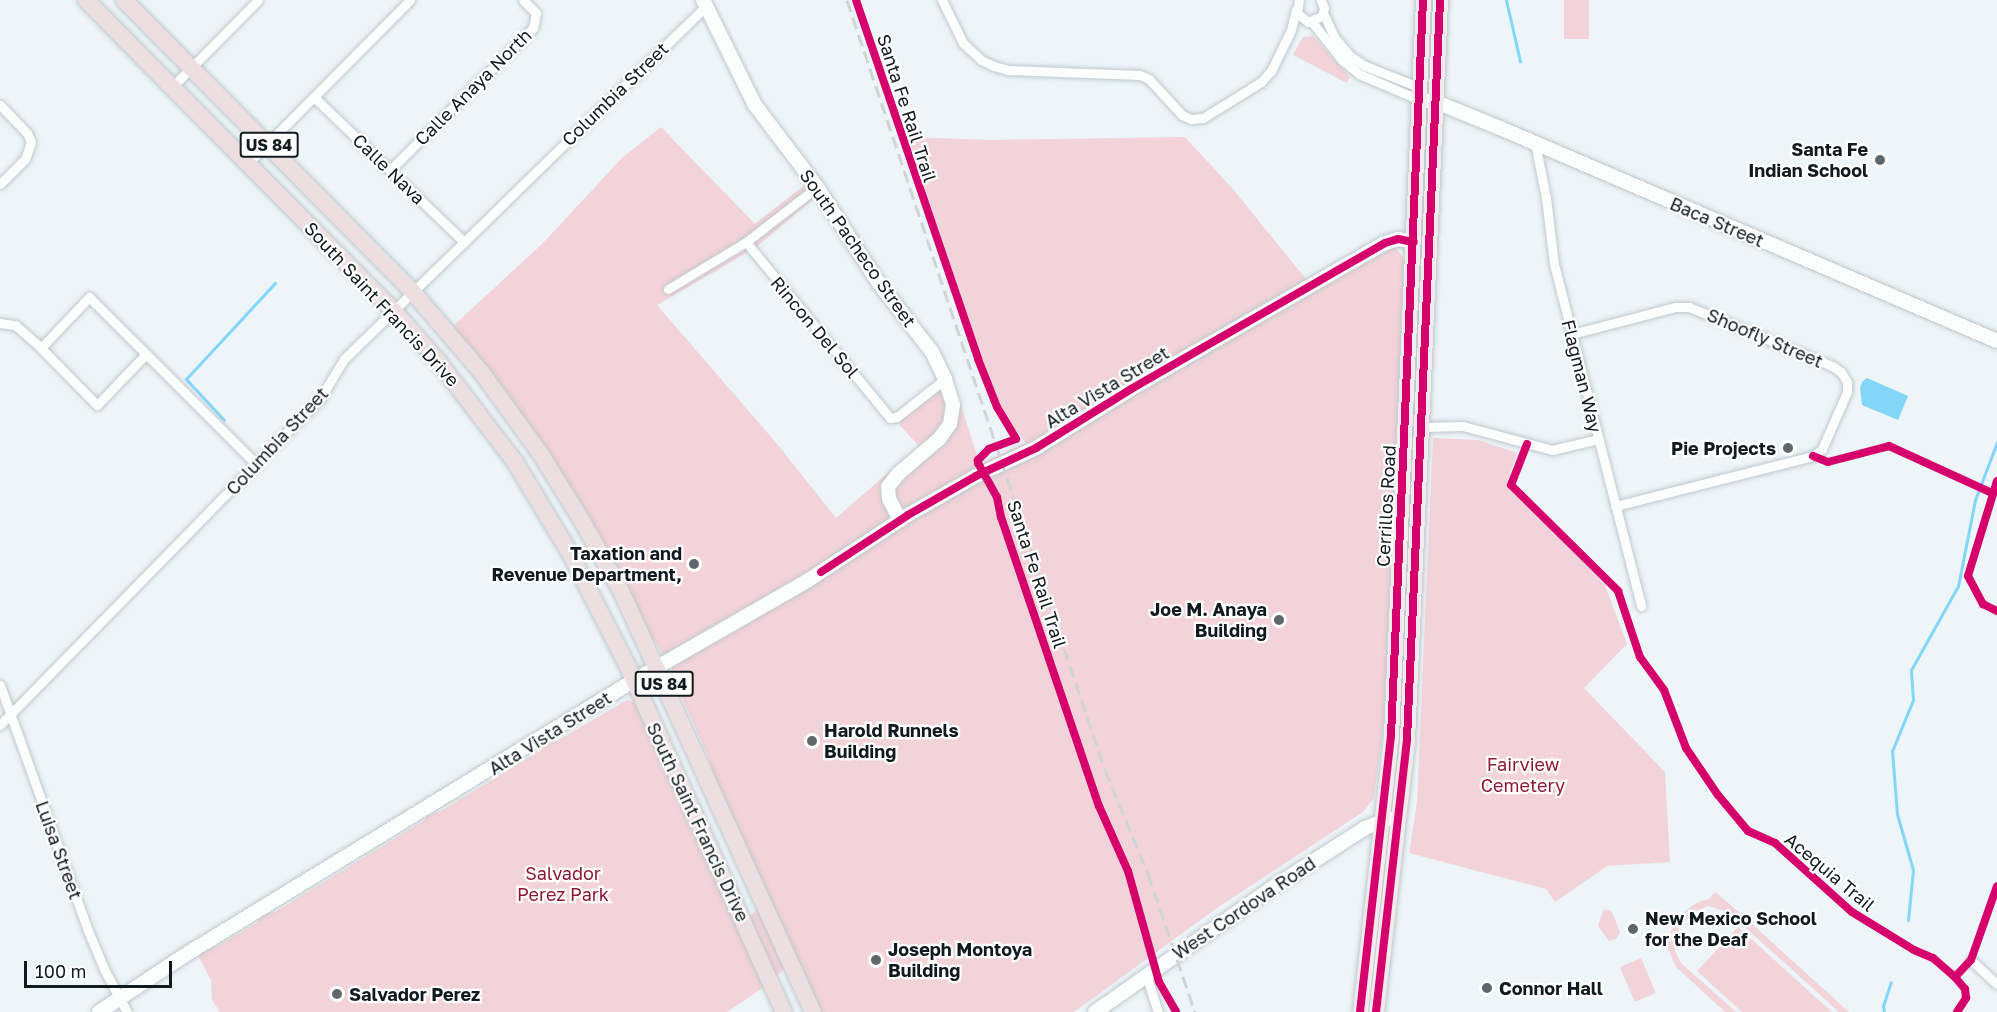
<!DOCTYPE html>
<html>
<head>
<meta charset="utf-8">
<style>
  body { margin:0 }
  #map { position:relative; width:1997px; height:1012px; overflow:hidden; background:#edf5f9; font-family:"Golos Text",sans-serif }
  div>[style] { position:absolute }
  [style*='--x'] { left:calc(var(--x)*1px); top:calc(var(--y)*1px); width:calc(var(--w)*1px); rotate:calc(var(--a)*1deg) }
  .green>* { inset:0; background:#f2d3d9; transform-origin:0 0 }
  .water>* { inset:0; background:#83d6f8 }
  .stream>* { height:3px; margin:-1.5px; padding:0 1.5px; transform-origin:1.5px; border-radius:1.5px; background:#83d6f8 }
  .roads { filter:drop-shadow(0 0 2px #c0c8cc) drop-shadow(0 0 2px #c0c8cc) }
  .street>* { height:9px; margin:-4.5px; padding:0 4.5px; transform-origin:4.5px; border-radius:4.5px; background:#fcfefe }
  .secondary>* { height:14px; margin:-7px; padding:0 7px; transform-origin:7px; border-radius:7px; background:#fcfefe }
  .primary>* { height:15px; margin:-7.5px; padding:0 7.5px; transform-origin:7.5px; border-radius:7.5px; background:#f2ebed }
  .highway>* { height:16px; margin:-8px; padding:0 8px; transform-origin:8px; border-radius:8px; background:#ebdfe1 }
  .rail>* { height:3px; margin-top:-1.5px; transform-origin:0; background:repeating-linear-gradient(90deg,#d1d4d5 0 12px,transparent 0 18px) }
  .cycleway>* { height:8px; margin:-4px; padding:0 4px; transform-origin:4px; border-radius:4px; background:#d6006c }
  .dots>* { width:16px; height:16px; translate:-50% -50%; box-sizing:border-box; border:3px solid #fff; border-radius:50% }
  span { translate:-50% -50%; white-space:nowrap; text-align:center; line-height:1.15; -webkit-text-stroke:4.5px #fff; paint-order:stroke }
  .shield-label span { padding:2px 4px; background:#fff; border:2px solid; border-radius:4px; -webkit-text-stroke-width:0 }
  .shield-label { font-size:16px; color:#111a1e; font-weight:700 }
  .street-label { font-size:18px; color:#111a1e }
  .poi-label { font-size:18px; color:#111a1e; font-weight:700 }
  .right { translate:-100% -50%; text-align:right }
  .left { translate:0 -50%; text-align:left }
  .park-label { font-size:18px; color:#8d1838 }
  .scale { position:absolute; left:24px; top:961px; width:148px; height:27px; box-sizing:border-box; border:3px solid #111a1e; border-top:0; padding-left:8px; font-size:18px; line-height:21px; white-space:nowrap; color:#111a1e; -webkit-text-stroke:4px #fff; paint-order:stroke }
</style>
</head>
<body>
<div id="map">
  <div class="green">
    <div style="left:1564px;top:0;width:25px;height:39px"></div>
    <div style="clip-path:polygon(1313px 36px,1350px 77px,1347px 83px,1293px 55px,1303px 37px)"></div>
    <div style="clip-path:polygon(661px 127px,755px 224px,807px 183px,816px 197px,755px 248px,657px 305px,778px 445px,836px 518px,919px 446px,896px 421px,951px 375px,980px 464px,1026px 443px,1006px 418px,986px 372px,908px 137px,991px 140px,1185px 137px,1232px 188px,1315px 290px,1395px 247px,1403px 257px,1404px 265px,1384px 720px,1374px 798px,1363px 812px,1217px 908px,1074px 1012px,817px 1012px,794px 961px,760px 990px,727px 1012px,220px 1012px,212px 1000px,211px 980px,199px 958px,201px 952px,214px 948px,257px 923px,261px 915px,275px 912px,425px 820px,427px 816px,441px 811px,541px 750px,545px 744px,557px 741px,627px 700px,635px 703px,737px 925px,767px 903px,717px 787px,708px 756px,678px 689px,677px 679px,656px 642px,648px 636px,452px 327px,542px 244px,622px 158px)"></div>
    <div style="clip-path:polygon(1433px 438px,1478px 440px,1517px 453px,1507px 484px,1605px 585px,1627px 644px,1584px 688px,1665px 772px,1670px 862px,1607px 866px,1555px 902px,1546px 889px,1409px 853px,1417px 802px)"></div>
    <div style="clip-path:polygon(1715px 892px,1732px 906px,1849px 1012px,1839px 1012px,1728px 912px,1708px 906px,1694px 912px,1681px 925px,1674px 940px,1675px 951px,1681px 963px,1736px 1012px,1725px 1012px,1676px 967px,1667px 946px,1670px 932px,1684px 912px,1698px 902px,1709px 899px)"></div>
    <div style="clip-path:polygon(1606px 909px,1612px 912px,1620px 932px,1616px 939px,1609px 941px,1598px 926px,1603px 911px)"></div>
    <div style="clip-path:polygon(1738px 927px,1832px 1012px,1742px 1012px,1697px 971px)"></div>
    <div style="left:1641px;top:958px;width:38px;height:23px;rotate:67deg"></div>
  </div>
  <div class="water">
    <div style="clip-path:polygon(1867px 378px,1908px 396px,1898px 420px,1862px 405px,1860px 388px,1862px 382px)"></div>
  </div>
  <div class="stream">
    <div style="--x:1506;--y:0;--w:63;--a:77.1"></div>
    <div style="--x:224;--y:420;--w:56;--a:-132.8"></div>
    <div style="--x:186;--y:379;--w:131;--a:-47.2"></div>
    <div style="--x:1908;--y:920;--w:50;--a:-84.3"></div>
    <div style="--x:1913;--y:870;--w:58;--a:-105.9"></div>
    <div style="--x:1897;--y:814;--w:63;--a:-94.5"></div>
    <div style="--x:1892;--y:751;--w:55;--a:-67.6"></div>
    <div style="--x:1913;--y:700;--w:30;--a:-94"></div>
    <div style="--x:1911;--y:670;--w:96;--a:-60.8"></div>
    <div style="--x:1958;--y:586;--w:88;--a:-78.8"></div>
    <div style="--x:1975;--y:500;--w:62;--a:-69.2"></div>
    <div style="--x:1884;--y:1012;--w:6;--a:-99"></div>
    <div style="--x:1883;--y:1006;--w:25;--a:-72"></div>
  </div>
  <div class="roads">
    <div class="street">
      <div style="--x:942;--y:0;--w:48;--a:64"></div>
      <div style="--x:963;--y:43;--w:25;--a:43"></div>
      <div style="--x:981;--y:60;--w:14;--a:25"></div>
      <div style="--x:994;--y:66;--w:15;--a:16"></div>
      <div style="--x:1008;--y:70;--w:132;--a:2.2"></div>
      <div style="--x:1140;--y:75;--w:10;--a:24"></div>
      <div style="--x:1149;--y:79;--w:49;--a:47.5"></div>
      <div style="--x:1182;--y:115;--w:10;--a:24"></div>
      <div style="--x:1191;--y:119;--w:12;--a:-5"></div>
      <div style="--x:1203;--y:118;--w:68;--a:-31.8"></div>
      <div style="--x:1261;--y:82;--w:15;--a:-48"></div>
      <div style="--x:1271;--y:71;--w:46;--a:-64"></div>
      <div style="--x:1291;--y:30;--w:21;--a:-76"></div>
      <div style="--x:1299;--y:0;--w:13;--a:99"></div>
      <div style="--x:1297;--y:13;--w:14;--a:39"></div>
      <div style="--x:1308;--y:22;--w:15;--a:-23"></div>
      <div style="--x:1322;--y:16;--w:8;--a:-76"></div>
      <div style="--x:1324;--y:8;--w:9;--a:-111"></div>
      <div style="--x:1323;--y:13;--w:26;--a:65"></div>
      <div style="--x:1334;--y:37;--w:25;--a:50"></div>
      <div style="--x:1350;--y:56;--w:18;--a:34"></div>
      <div style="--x:1365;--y:66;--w:58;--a:21.3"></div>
      <div style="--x:1312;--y:22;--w:48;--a:51.7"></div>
      <div style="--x:1342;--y:60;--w:22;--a:39"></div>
      <div style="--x:1359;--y:74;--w:66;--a:23.1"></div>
      <div style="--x:172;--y:87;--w:122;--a:-45.3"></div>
      <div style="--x:314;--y:97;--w:209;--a:44"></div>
      <div style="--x:0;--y:105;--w:39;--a:46"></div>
      <div style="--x:27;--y:133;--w:10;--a:66"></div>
      <div style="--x:31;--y:142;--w:18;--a:109"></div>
      <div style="--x:25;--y:159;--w:35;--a:135"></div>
      <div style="--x:1535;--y:143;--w:56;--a:78.7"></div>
      <div style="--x:1546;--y:198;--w:66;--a:83.1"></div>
      <div style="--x:1554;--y:264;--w:353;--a:75.7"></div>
      <div style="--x:248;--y:163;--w:230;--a:-45.2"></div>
      <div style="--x:390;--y:170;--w:202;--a:-44.8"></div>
      <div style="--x:533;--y:28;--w:15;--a:-79"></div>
      <div style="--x:536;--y:13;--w:18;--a:-135"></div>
      <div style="--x:746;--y:242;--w:227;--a:50.7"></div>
      <div style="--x:890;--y:418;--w:7;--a:-8"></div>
      <div style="--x:897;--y:417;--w:61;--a:-38.4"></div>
      <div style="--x:668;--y:289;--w:91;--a:-31.1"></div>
      <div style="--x:746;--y:242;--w:90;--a:-37.8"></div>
      <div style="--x:0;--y:323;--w:15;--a:8"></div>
      <div style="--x:15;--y:325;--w:35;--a:41"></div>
      <div style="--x:41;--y:348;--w:70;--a:-46.7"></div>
      <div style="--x:89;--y:297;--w:238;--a:45"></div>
      <div style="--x:1572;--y:334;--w:106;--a:-14.7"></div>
      <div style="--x:1675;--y:307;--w:14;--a:0"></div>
      <div style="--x:1689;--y:307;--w:155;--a:22.4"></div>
      <div style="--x:1832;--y:366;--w:11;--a:34"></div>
      <div style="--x:1841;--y:372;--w:12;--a:59"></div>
      <div style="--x:1847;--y:382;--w:10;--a:90"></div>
      <div style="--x:1847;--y:392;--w:62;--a:113.7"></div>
      <div style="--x:1822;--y:449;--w:11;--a:142"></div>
      <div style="--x:1813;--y:456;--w:204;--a:165.8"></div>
      <div style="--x:41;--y:348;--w:80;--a:45.5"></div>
      <div style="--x:97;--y:405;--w:71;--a:-46.1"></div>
      <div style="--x:1418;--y:429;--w:4;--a:-27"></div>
      <div style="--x:1422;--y:427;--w:41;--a:-1.4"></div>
      <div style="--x:1463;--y:426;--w:92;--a:15.1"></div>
      <div style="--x:1552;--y:450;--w:47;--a:-13.4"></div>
      <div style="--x:0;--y:685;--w:263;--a:70.3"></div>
      <div style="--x:89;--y:933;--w:41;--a:67.2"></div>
      <div style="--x:105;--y:971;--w:47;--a:61.8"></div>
      <div style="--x:0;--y:725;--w:459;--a:-45.6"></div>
      <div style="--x:321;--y:397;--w:44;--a:-58.8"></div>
      <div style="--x:344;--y:359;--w:506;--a:-44.28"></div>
      <div style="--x:1971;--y:960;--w:35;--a:43"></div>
      <div style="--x:1146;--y:975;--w:39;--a:72"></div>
    </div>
    <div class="secondary">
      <div style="--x:703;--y:0;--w:117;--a:63.7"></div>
      <div style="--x:755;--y:105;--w:103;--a:52.9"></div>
      <div style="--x:817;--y:187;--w:113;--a:57.3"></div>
      <div style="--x:878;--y:282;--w:88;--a:52.4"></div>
      <div style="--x:932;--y:352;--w:30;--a:64"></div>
      <div style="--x:945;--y:379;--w:27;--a:73"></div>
      <div style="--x:953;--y:405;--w:19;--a:99"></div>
      <div style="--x:950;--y:424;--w:19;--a:126"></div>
      <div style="--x:939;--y:439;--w:54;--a:139.5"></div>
      <div style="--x:898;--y:474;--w:16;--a:128"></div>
      <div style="--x:888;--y:487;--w:12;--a:85"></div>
      <div style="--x:889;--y:499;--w:24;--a:62"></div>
      <div style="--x:1420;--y:100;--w:16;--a:7"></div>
      <div style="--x:1436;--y:102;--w:69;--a:22.1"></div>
      <div style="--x:1500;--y:128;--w:541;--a:23.2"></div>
      <div style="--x:99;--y:1012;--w:103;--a:-33.5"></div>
      <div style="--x:185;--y:955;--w:525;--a:-31.45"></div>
      <div style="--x:633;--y:681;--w:201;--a:-29.9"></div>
      <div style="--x:807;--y:581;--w:121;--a:-33.2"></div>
      <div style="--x:908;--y:515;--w:78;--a:-29.8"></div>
      <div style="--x:976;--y:476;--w:66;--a:-25"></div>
      <div style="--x:1036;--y:448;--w:112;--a:-31.8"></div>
      <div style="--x:1131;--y:389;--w:293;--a:-29.9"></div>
      <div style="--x:1385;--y:243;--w:14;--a:-17"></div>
      <div style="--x:1398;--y:239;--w:16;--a:11"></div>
      <div style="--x:1095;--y:1012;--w:220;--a:-35"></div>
      <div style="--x:1275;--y:886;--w:107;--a:-32.8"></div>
      <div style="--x:1365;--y:828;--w:26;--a:-21"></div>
    </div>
    <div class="primary">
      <div style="--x:1360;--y:1012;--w:278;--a:-83.6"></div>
      <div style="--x:1391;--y:736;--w:737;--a:-87.51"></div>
      <div style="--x:1376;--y:1012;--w:275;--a:-83.5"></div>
      <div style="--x:1407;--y:739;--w:740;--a:-87.44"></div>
    </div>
    <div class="highway">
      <div style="--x:86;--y:0;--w:438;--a:45.3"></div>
      <div style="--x:394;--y:311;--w:67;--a:48.7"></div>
      <div style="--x:438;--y:361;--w:127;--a:52.7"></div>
      <div style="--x:515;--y:462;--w:109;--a:58.9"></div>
      <div style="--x:571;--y:555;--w:126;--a:63"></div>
      <div style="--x:628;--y:667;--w:379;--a:65.7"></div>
      <div style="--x:124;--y:0;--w:409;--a:45.3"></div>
      <div style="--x:412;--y:291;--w:108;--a:49.5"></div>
      <div style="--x:482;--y:373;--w:99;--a:54.1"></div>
      <div style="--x:540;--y:453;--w:80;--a:58.3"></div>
      <div style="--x:582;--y:521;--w:82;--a:60.9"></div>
      <div style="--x:622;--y:593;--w:460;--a:65.5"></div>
    </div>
  </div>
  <div class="rail">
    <div style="--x:847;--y:0;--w:812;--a:71.48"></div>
    <div style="--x:1105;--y:770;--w:113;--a:67.5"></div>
    <div style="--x:1148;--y:874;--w:146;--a:71.2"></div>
  </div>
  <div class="cycleway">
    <div style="--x:856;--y:0;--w:379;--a:71.2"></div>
    <div style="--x:978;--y:359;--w:52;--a:68.4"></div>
    <div style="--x:997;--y:407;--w:37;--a:59"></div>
    <div style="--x:1016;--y:439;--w:29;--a:160"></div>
    <div style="--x:989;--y:449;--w:16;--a:135"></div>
    <div style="--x:978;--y:460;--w:3;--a:90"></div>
    <div style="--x:978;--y:463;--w:39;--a:61"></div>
    <div style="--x:997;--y:497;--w:20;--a:79"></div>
    <div style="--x:1001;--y:517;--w:305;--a:71.3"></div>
    <div style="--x:1099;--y:806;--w:71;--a:66"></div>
    <div style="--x:1128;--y:871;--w:115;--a:74.4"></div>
    <div style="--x:1159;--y:982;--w:34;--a:60"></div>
    <div style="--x:1527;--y:444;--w:44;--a:111.3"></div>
    <div style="--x:1511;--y:485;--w:151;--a:44.7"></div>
    <div style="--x:1618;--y:591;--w:70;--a:71.6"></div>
    <div style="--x:1640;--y:657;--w:41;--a:54"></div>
    <div style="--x:1664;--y:690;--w:62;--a:69.2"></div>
    <div style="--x:1686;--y:748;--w:57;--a:55.8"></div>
    <div style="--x:1718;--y:795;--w:47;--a:50.2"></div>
    <div style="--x:1748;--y:831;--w:30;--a:24"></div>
    <div style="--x:1775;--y:843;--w:103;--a:41.9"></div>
    <div style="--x:1852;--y:912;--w:73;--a:31.5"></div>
    <div style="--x:1914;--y:950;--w:21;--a:23"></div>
    <div style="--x:1933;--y:958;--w:29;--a:41"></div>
    <div style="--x:1813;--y:456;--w:16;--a:22"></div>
    <div style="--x:1828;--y:462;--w:63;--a:-14.7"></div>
    <div style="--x:1889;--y:446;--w:113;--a:24.5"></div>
    <div style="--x:1997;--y:481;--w:99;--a:107"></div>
    <div style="--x:1968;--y:576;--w:32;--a:62"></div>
    <div style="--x:1983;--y:604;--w:16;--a:27"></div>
    <div style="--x:821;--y:572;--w:104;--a:-33.2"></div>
    <div style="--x:908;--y:515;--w:78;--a:-29.8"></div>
    <div style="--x:976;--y:476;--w:66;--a:-25"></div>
    <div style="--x:1036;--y:448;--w:112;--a:-31.8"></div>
    <div style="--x:1131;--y:389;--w:293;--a:-29.9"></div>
    <div style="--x:1385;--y:243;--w:14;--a:-17"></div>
    <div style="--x:1398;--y:239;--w:16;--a:11"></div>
    <div style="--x:1360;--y:1012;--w:278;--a:-83.6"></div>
    <div style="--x:1391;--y:736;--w:737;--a:-87.51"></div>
    <div style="--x:1376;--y:1012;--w:275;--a:-83.5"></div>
    <div style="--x:1407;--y:739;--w:740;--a:-87.44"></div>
    <div style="--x:1957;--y:1012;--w:17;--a:-57"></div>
    <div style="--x:1966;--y:998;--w:9;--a:-96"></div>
    <div style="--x:1965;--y:989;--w:16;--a:-130"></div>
    <div style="--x:1955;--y:977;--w:23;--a:-47"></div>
    <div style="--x:1971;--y:960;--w:78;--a:-70.6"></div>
  </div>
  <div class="dots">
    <div style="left:1880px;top:160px;background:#5e676b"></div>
    <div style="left:1788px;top:448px;background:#5e676b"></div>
    <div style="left:694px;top:564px;background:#5e676b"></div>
    <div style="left:1279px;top:620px;background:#5e676b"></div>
    <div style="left:812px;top:741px;background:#5e676b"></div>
    <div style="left:1633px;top:929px;background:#5e676b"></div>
    <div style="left:876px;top:960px;background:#5e676b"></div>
    <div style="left:1487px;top:988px;background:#5e676b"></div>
    <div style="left:337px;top:994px;background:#5e676b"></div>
  </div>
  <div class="shield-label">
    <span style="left:269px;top:145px">US 84</span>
    <span style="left:664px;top:684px">US 84</span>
  </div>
  <div class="street-label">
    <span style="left:473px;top:87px;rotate:-45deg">Calle Anaya North</span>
    <span style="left:615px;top:94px;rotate:-44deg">Columbia Street</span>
    <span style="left:907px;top:108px;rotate:72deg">Santa Fe Rail Trail</span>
    <span style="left:389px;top:169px;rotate:44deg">Calle Nava</span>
    <span style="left:1717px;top:222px;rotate:23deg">Baca Street</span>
    <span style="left:858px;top:248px;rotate:55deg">South Pacheco Street</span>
    <span style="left:382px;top:304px;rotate:47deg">South Saint Francis Drive</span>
    <span style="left:815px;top:327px;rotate:50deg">Rincon Del Sol</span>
    <span style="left:1765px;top:338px;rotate:23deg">Shoofly Street</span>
    <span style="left:1582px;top:376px;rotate:76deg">Flagman Way</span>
    <span style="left:1107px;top:387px;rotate:-31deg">Alta Vista Street</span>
    <span style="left:277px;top:441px;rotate:-47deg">Columbia Street</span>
    <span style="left:1386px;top:506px;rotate:-87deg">Cerrillos Road</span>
    <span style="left:1037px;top:574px;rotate:72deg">Santa Fe Rail Trail</span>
    <span style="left:550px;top:733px;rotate:-32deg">Alta Vista Street</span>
    <span style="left:698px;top:822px;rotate:65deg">South Saint Francis Drive</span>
    <span style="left:59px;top:850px;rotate:70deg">Luisa Street</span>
    <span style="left:1830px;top:872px;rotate:40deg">Acequia Trail</span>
    <span style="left:1244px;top:908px;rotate:-34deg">West Cordova Road</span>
  </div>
  <div class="poi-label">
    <span class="right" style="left:1868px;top:160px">Santa Fe<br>Indian School</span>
    <span class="right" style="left:1776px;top:448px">Pie Projects</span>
    <span class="right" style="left:682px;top:564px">Taxation and<br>Revenue Department,</span>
    <span class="right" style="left:1267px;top:620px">Joe M. Anaya<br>Building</span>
    <span class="left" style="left:824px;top:741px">Harold Runnels<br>Building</span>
    <span class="left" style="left:1645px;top:929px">New Mexico School<br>for the Deaf</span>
    <span class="left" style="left:888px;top:960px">Joseph Montoya<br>Building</span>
    <span class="left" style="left:1499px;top:988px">Connor Hall</span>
    <span class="left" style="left:349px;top:994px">Salvador Perez</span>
  </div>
  <div class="park-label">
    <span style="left:1523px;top:775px">Fairview<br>Cemetery</span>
    <span style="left:563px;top:884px">Salvador<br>Perez Park</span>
  </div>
  <div class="scale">100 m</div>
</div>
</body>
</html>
